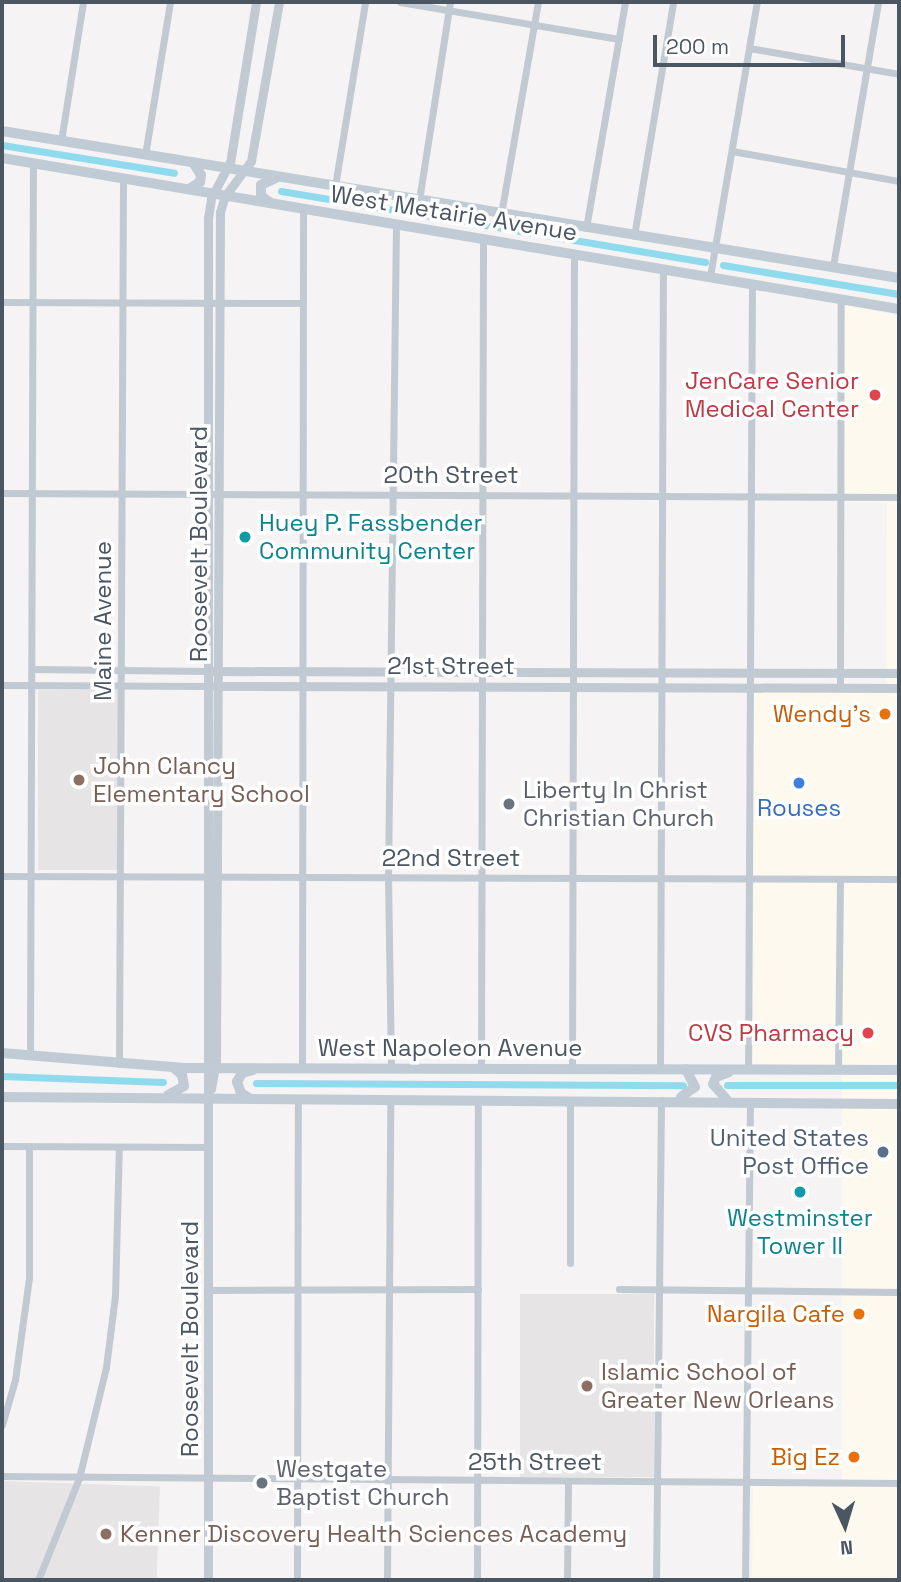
<!DOCTYPE html>
<html>
<head>
<meta charset="utf-8">
<style>
  body { margin:0 }
  #map { position:relative; width:901px; height:1582px; overflow:hidden; background:#f5f3f3; font-family:"Space Grotesk",sans-serif }
  div>[style] { position:absolute }
  [style*='--x'] { left:calc(var(--x)*1px); top:calc(var(--y)*1px); width:calc(var(--w)*1px); rotate:calc(var(--a)*1deg) }
  .commercial>* { inset:0; background:#fdf9ef }
  .education>* { inset:0; background:#e6e4e5; transform-origin:0 0 }
  .canal>* { height:7px; margin:-3.5px; padding:0 3.5px; transform-origin:3.5px; border-radius:3.5px; background:#90daee }
  .minor>* { height:7px; margin:-3.5px; padding:0 3.5px; transform-origin:3.5px; border-radius:3.5px; background:#c1cad2 }
  .tertiary>* { height:9px; margin:-4.5px; padding:0 4.5px; transform-origin:4.5px; border-radius:4.5px; background:#c1cad2 }
  .secondary>* { height:10px; margin:-5px; padding:0 5px; transform-origin:5px; border-radius:5px; background:#c1cbd6 }
  .dots>* { width:19px; height:19px; translate:-50% -50%; box-sizing:border-box; border:4px solid #fff; border-radius:50% }
  span { translate:-50% -50%; white-space:nowrap; text-align:center; line-height:1.15; -webkit-text-stroke:7px #fff; paint-order:stroke }
  .street-label { font-size:24px; color:#4a5661 }
  .health-label { font-size:24px; color:#be3a42 }
  .right { translate:-100% -50%; text-align:right }
  .culture-label { font-size:24px; color:#0d838f }
  .left { translate:0 -50%; text-align:left }
  .food-label { font-size:24px; color:#c56008 }
  .education-label { font-size:24px; color:#785e54 }
  .worship-label { font-size:24px; color:#5b616d }
  .shop-label { font-size:24px; color:#366cbe }
  .service-label { font-size:24px; color:#4e5e75 }
  .frame { position:absolute; inset:0; border:4px solid #4a5661; pointer-events:none }
  .north { position:absolute; left:810px; top:1491px; width:70px; height:70px; -webkit-text-stroke:5px #fff; paint-order:stroke; rotate:176deg; font-size:19px; font-weight:700; line-height:28px; text-align:center; color:#4a5661 }
  .north::after { content:''; display:block; margin:auto; width:24px; height:32px; background:#4a5661; clip-path:polygon(50% 0,100% 100%,50% 72%,0 100%) }
  .scale { position:absolute; left:653px; top:35px; width:192px; height:32px; box-sizing:border-box; border:4px solid #4a5661; border-top:0; padding-left:9px; font-size:21px; line-height:24px; white-space:nowrap; color:#4a5661; -webkit-text-stroke:5px #fff; paint-order:stroke }
</style>
</head>
<body>
<div id="map">
  <div class="commercial">
    <div style="clip-path:polygon(843px 304px,899px 316px,899px 1580px,752px 1580px,753px 1486px,842px 1487px,842px 1065px,753px 1064px,754px 690px,886px 691px,887px 503px,845px 502px)"></div>
  </div>
  <div class="education">
    <div style="left:38px;top:690px;width:81px;height:180px"></div>
    <div style="left:520px;top:1294px;width:134px;height:183px"></div>
    <div style="left:2px;top:1481px;width:158px;height:99px;rotate:2deg"></div>
  </div>
  <div class="canal">
    <div style="--x:2;--y:145;--w:174;--a:9.2"></div>
    <div style="--x:281;--y:191;--w:430;--a:9.5"></div>
    <div style="--x:723;--y:265;--w:178;--a:9.4"></div>
    <div style="--x:2;--y:1076;--w:161;--a:2.1"></div>
    <div style="--x:256;--y:1083;--w:427;--a:0.3"></div>
    <div style="--x:727;--y:1085;--w:171;--a:0"></div>
  </div>
  <div class="minor">
    <div style="--x:400;--y:2;--w:222;--a:9.6"></div>
    <div style="--x:749;--y:48;--w:152;--a:9.8"></div>
    <div style="--x:61;--y:141;--w:141;--a:-81"></div>
    <div style="--x:732;--y:151;--w:170;--a:10.2"></div>
    <div style="--x:145;--y:155;--w:155;--a:-80.7"></div>
    <div style="--x:335;--y:186;--w:186;--a:-80.7"></div>
    <div style="--x:419;--y:200;--w:200;--a:-81.1"></div>
    <div style="--x:501;--y:214;--w:215;--a:-80.1"></div>
    <div style="--x:586;--y:228;--w:229;--a:-80.2"></div>
    <div style="--x:634;--y:236;--w:237;--a:-80.5"></div>
    <div style="--x:833;--y:266;--w:268;--a:-80.3"></div>
    <div style="--x:710;--y:276;--w:278;--a:-80.3"></div>
    <div style="--x:2;--y:302;--w:300;--a:0.2"></div>
    <div style="--x:2;--y:493;--w:897;--a:0.26"></div>
    <div style="--x:33;--y:669;--w:173;--a:0.7"></div>
    <div style="--x:2;--y:685;--w:204;--a:0.3"></div>
    <div style="--x:840;--y:688;--w:390;--a:-89.9"></div>
    <div style="--x:2;--y:876;--w:897;--a:0.19"></div>
    <div style="--x:30;--y:1053;--w:889;--a:-89.81"></div>
    <div style="--x:119;--y:1064;--w:885;--a:-89.74"></div>
    <div style="--x:391;--y:1068;--w:190;--a:-90.9"></div>
    <div style="--x:388;--y:878;--w:654;--a:-89.3"></div>
    <div style="--x:302;--y:1069;--w:860;--a:-89.93"></div>
    <div style="--x:481;--y:1069;--w:830;--a:-89.86"></div>
    <div style="--x:572;--y:1069;--w:815;--a:-89.86"></div>
    <div style="--x:660;--y:1069;--w:800;--a:-89.79"></div>
    <div style="--x:748;--y:1069;--w:786;--a:-89.71"></div>
    <div style="--x:838;--y:1070;--w:191;--a:-89.4"></div>
    <div style="--x:2;--y:1146;--w:207;--a:0.3"></div>
    <div style="--x:570;--y:1263;--w:163;--a:-90"></div>
    <div style="--x:619;--y:1289;--w:280;--a:0.6"></div>
    <div style="--x:209;--y:1290;--w:269;--a:-0.2"></div>
    <div style="--x:2;--y:1425;--w:47;--a:-73.9"></div>
    <div style="--x:15;--y:1380;--w:103;--a:-82.2"></div>
    <div style="--x:29;--y:1278;--w:132;--a:-90"></div>
    <div style="--x:2;--y:1476;--w:897;--a:0.45"></div>
    <div style="--x:38;--y:1580;--w:110;--a:-68.1"></div>
    <div style="--x:79;--y:1478;--w:114;--a:-76.3"></div>
    <div style="--x:106;--y:1367;--w:72;--a:-82.8"></div>
    <div style="--x:115;--y:1296;--w:149;--a:-88.5"></div>
    <div style="--x:297;--y:1580;--w:482;--a:-89.9"></div>
    <div style="--x:387;--y:1580;--w:481;--a:-89.6"></div>
    <div style="--x:477;--y:1580;--w:480;--a:-89.9"></div>
    <div style="--x:567;--y:1580;--w:98;--a:-89.4"></div>
    <div style="--x:656;--y:1580;--w:480;--a:-89.4"></div>
    <div style="--x:745;--y:1580;--w:479;--a:-89.4"></div>
  </div>
  <div class="tertiary">
    <div style="--x:212;--y:671;--w:687;--a:0.17"></div>
    <div style="--x:215;--y:686;--w:684;--a:0.17"></div>
    <div style="--x:211;--y:1089;--w:28;--a:-80"></div>
    <div style="--x:216;--y:1061;--w:849;--a:-89.73"></div>
    <div style="--x:220;--y:212;--w:17;--a:-73"></div>
    <div style="--x:225;--y:196;--w:44;--a:-53.4"></div>
    <div style="--x:251;--y:161;--w:161;--a:-80"></div>
    <div style="--x:208;--y:1580;--w:1362;--a:-90"></div>
    <div style="--x:208;--y:218;--w:20;--a:-81"></div>
    <div style="--x:211;--y:198;--w:40;--a:-62"></div>
    <div style="--x:230;--y:163;--w:163;--a:-80.8"></div>
  </div>
  <div class="secondary">
    <div style="--x:2;--y:131;--w:909;--a:9.31"></div>
    <div style="--x:2;--y:158;--w:910;--a:9.56"></div>
    <div style="--x:189;--y:189;--w:13;--a:-32"></div>
    <div style="--x:200;--y:182;--w:7;--a:-82"></div>
    <div style="--x:201;--y:175;--w:15;--a:-122"></div>
    <div style="--x:271;--y:203;--w:12;--a:-145"></div>
    <div style="--x:261;--y:196;--w:11;--a:-90"></div>
    <div style="--x:261;--y:185;--w:17;--a:-25"></div>
    <div style="--x:2;--y:1053;--w:183;--a:4.7"></div>
    <div style="--x:184;--y:1068;--w:715;--a:0.16"></div>
    <div style="--x:168;--y:1095;--w:18;--a:-29"></div>
    <div style="--x:184;--y:1086;--w:11;--a:-100"></div>
    <div style="--x:182;--y:1075;--w:12;--a:-138"></div>
    <div style="--x:2;--y:1097;--w:897;--a:0.45"></div>
    <div style="--x:681;--y:1097;--w:17;--a:-36"></div>
    <div style="--x:695;--y:1087;--w:20;--a:-117"></div>
    <div style="--x:249;--y:1098;--w:9;--a:-148"></div>
    <div style="--x:241;--y:1093;--w:12;--a:-110"></div>
    <div style="--x:237;--y:1082;--w:10;--a:-61"></div>
    <div style="--x:242;--y:1073;--w:11;--a:-15"></div>
    <div style="--x:727;--y:1100;--w:21;--a:-131"></div>
    <div style="--x:713;--y:1084;--w:8;--a:-67"></div>
    <div style="--x:716;--y:1077;--w:14;--a:-21"></div>
  </div>
  <div class="dots">
    <div style="left:875px;top:395px;background:#e0444e"></div>
    <div style="left:245px;top:537px;background:#0f9aa8"></div>
    <div style="left:885px;top:714px;background:#e8710a"></div>
    <div style="left:79px;top:780px;background:#8d6e63"></div>
    <div style="left:799px;top:783px;background:#3f7fe0"></div>
    <div style="left:509px;top:804px;background:#6b7280"></div>
    <div style="left:868px;top:1033px;background:#e0444e"></div>
    <div style="left:883px;top:1152px;background:#5c6f8a"></div>
    <div style="left:800px;top:1192px;background:#0f9aa8"></div>
    <div style="left:859px;top:1314px;background:#e8710a"></div>
    <div style="left:587px;top:1386px;background:#8d6e63"></div>
    <div style="left:854px;top:1457px;background:#e8710a"></div>
    <div style="left:262px;top:1483px;background:#6b7280"></div>
    <div style="left:106px;top:1534px;background:#8d6e63"></div>
  </div>
  <div class="street-label">
    <span style="left:454px;top:213px;rotate:9deg">West Metairie Avenue</span>
    <span style="left:451px;top:475px">20th Street</span>
    <span style="left:199px;top:544px;rotate:-90deg">Roosevelt Boulevard</span>
    <span style="left:103px;top:621px;rotate:-90deg">Maine Avenue</span>
    <span style="left:451px;top:666px">21st Street</span>
    <span style="left:451px;top:858px">22nd Street</span>
    <span style="left:450px;top:1048px">West Napoleon Avenue</span>
    <span style="left:190px;top:1339px;rotate:-90deg">Roosevelt Boulevard</span>
    <span style="left:535px;top:1462px">25th Street</span>
  </div>
  <div class="health-label">
    <span class="right" style="left:859px;top:395px">JenCare Senior<br>Medical Center</span>
    <span class="right" style="left:854px;top:1033px">CVS Pharmacy</span>
  </div>
  <div class="culture-label">
    <span class="left" style="left:259px;top:537px">Huey P. Fassbender<br>Community Center</span>
    <span style="left:800px;top:1232px">Westminster<br>Tower II</span>
  </div>
  <div class="food-label">
    <span class="right" style="left:871px;top:714px">Wendy's</span>
    <span class="right" style="left:845px;top:1314px">Nargila Cafe</span>
    <span class="right" style="left:840px;top:1457px">Big Ez</span>
  </div>
  <div class="education-label">
    <span class="left" style="left:93px;top:780px">John Clancy<br>Elementary School</span>
    <span class="left" style="left:601px;top:1386px">Islamic School of<br>Greater New Orleans</span>
    <span class="left" style="left:120px;top:1534px">Kenner Discovery Health Sciences Academy</span>
  </div>
  <div class="worship-label">
    <span class="left" style="left:523px;top:804px">Liberty In Christ<br>Christian Church</span>
    <span class="left" style="left:276px;top:1483px">Westgate<br>Baptist Church</span>
  </div>
  <div class="shop-label">
    <span style="left:799px;top:808px">Rouses</span>
  </div>
  <div class="service-label">
    <span class="right" style="left:869px;top:1152px">United States<br>Post Office</span>
  </div>
  <div class="frame"></div>
  <div class="north">N</div>
  <div class="scale">200 m</div>
</div>
</body>
</html>
